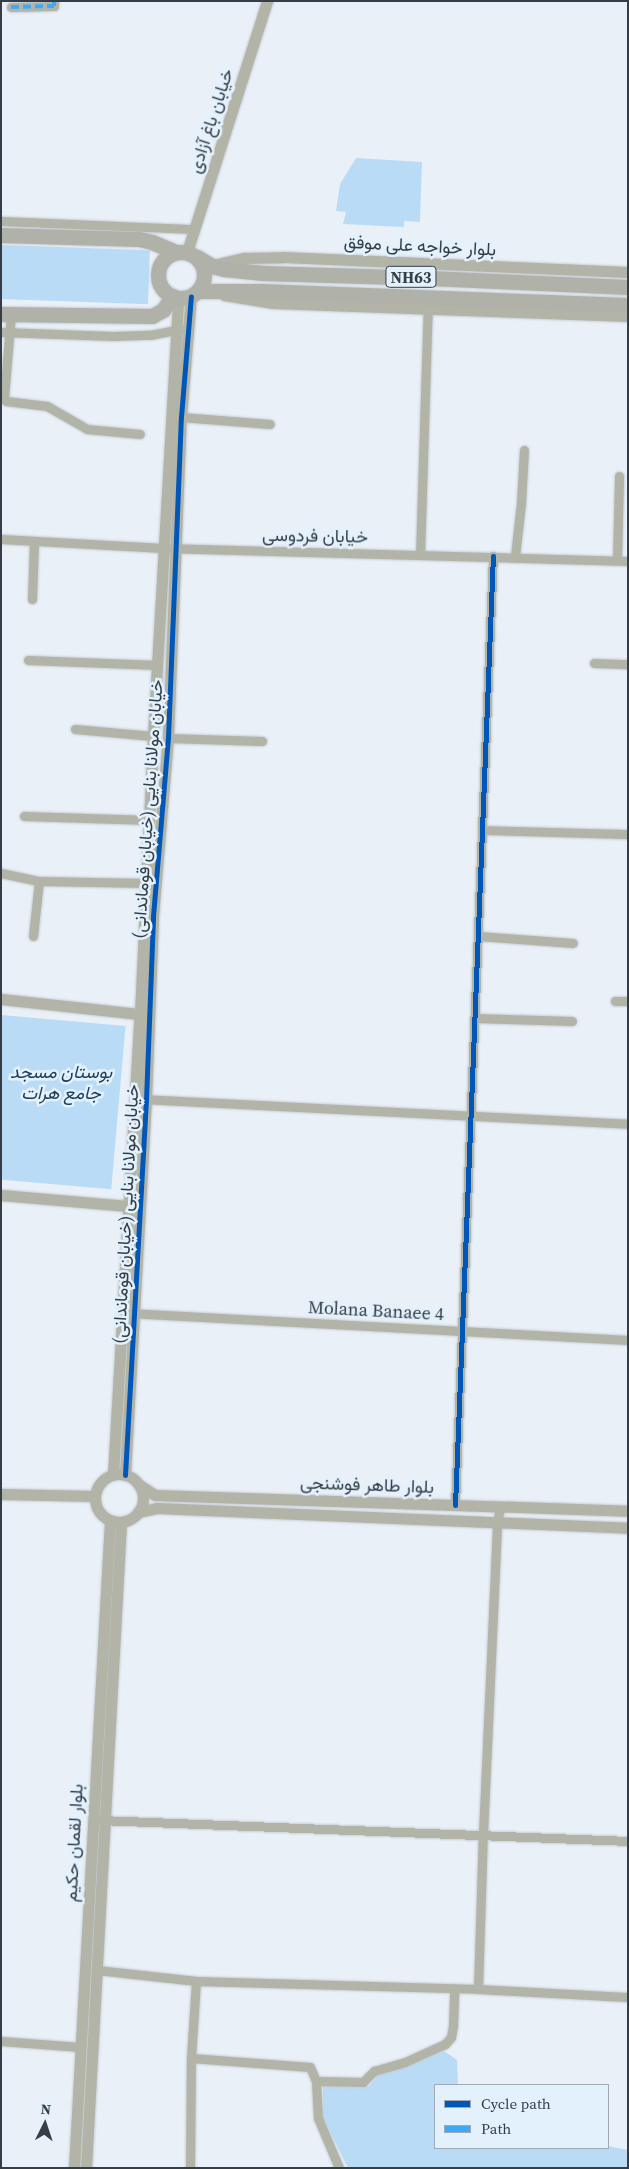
<!DOCTYPE html>
<html>
<head>
<meta charset="utf-8">
<style>
  body { margin:0 }
  #map { position:relative; width:629px; height:2169px; overflow:hidden; background:#e9f0f7; font-family:"Source Serif 4",Vazirmatn,serif }
  div>[style] { position:absolute }
  [style*='--x'] { left:calc(var(--x)*1px); top:calc(var(--y)*1px); width:calc(var(--w)*1px); rotate:calc(var(--a)*1deg) }
  .green>* { inset:0; background:#badbf5; transform-origin:0 0 }
  .roads { filter:drop-shadow(0 0 1px #c6ccd3) drop-shadow(0 0 1px #c6ccd3) }
  .minor>* { height:9px; margin:-4.5px; padding:0 4.5px; transform-origin:4.5px; border-radius:4.5px; background:#b3b4a8 }
  .tertiary>* { height:11px; margin:-5.5px; padding:0 5.5px; transform-origin:5.5px; border-radius:5.5px; background:#b3b4a8 }
  .tertiary>.ring { margin:-5.5px; padding:0; box-sizing:content-box; background:none; border:11px solid #b3b4a8; border-radius:50% }
  .trunk>* { height:15px; margin:-7.5px; padding:0 7.5px; transform-origin:7.5px; border-radius:7.5px; background:#b0b2aa }
  .trunk>.ring { margin:-7.5px; padding:0; box-sizing:content-box; background:none; border:15px solid #b0b2aa; border-radius:50% }
  .quiet>* { height:4px; margin-top:-2px; transform-origin:0; background:repeating-linear-gradient(90deg,#3fa9f5 0 8px,transparent 0 12px) }
  .cycleway>* { height:5px; margin:-2.5px; padding:0 2.5px; transform-origin:2.5px; border-radius:2.5px; background:#0057b8 }
  span { translate:-50% -50%; white-space:nowrap; text-align:center; line-height:1.15; -webkit-text-stroke:5px #e3f1fd; paint-order:stroke }
  .shield-label span { padding:1px 4px; background:#e3f1fd; border:1px solid; border-radius:4px; -webkit-text-stroke-width:0 }
  .shield-label { font-size:16px; color:#353e46; font-weight:700 }
  .street-label { font-size:18px; color:#353e46 }
  .park-label { font-size:18px; color:#1d4059; font-style:italic }
  .frame { position:absolute; inset:0; border:2px solid #353e46; pointer-events:none }
  .legend { position:absolute; left:434px; top:2084px; width:175px; height:65px; box-sizing:border-box; background:#e3f1fd; border:1px solid #9da9b4; margin:0; padding:6px 9px; list-style:none; font-size:15px; color:#353e46 }
  .legend li { display:flex; align-items:center; gap:10px; height:25px }
  .legend b { width:25px; border:1px solid #9da9b4 }
  .north { position:absolute; left:20px; top:2099px; width:50px; height:50px; -webkit-text-stroke:4px #e3f1fd; paint-order:stroke; rotate:4deg; font-size:14px; font-weight:700; line-height:20px; text-align:center; color:#353e46 }
  .north::after { content:''; display:block; margin:auto; width:18px; height:22px; background:#353e46; clip-path:polygon(50% 0,100% 100%,50% 72%,0 100%) }
</style>
</head>
<body>
<div id="map">
  <div class="green">
    <div style="clip-path:polygon(356px 158px,422px 162px,420px 222px,404px 221px,404px 227px,343px 224px,346px 212px,336px 211px,340px 184px)"></div>
    <div style="left:1px;top:245px;width:149px;height:54px;rotate:2deg"></div>
    <div style="left:1px;top:1015px;width:125px;height:164px;rotate:5deg"></div>
    <div style="clip-path:polygon(444px 2051px,457px 2060px,458px 2085px,435px 2085px,435px 2148px,608px 2148px,608px 2146px,628px 2150px,628px 2168px,348px 2168px,323px 2118px,323px 2086px,369px 2086px,377px 2076px)"></div>
  </div>
  <div class="roads">
    <div class="minor">
      <div style="--x:11;--y:7;--w:43;--a:-1.3"></div>
      <div style="--x:54;--y:6;--w:5;--a:-90"></div>
      <div style="--x:1;--y:221;--w:194;--a:2.4"></div>
      <div style="--x:11;--y:314;--w:83;--a:94.8"></div>
      <div style="--x:4;--y:397;--w:4;--a:63"></div>
      <div style="--x:6;--y:401;--w:41;--a:7"></div>
      <div style="--x:47;--y:406;--w:46;--a:29.9"></div>
      <div style="--x:87;--y:429;--w:53;--a:5.4"></div>
      <div style="--x:1;--y:332;--w:112;--a:2"></div>
      <div style="--x:113;--y:336;--w:37;--a:-2"></div>
      <div style="--x:150;--y:335;--w:31;--a:-11"></div>
      <div style="--x:181;--y:417;--w:89;--a:4.5"></div>
      <div style="--x:1;--y:539;--w:162;--a:3.2"></div>
      <div style="--x:163;--y:548;--w:465;--a:1.6"></div>
      <div style="--x:420;--y:555;--w:253;--a:-88.2"></div>
      <div style="--x:515;--y:556;--w:53;--a:-83.5"></div>
      <div style="--x:521;--y:503;--w:53;--a:-86.8"></div>
      <div style="--x:617;--y:560;--w:84;--a:-88.6"></div>
      <div style="--x:32;--y:599;--w:58;--a:-88"></div>
      <div style="--x:28;--y:660;--w:130;--a:2.2"></div>
      <div style="--x:594;--y:663;--w:34;--a:2"></div>
      <div style="--x:75;--y:729;--w:78;--a:5.1"></div>
      <div style="--x:168;--y:738;--w:94;--a:1.8"></div>
      <div style="--x:24;--y:816;--w:126;--a:1.8"></div>
      <div style="--x:482;--y:830;--w:146;--a:1.6"></div>
      <div style="--x:1;--y:873;--w:39;--a:12"></div>
      <div style="--x:39;--y:881;--w:108;--a:1.1"></div>
      <div style="--x:33;--y:936;--w:55;--a:-83.8"></div>
      <div style="--x:478;--y:936;--w:95;--a:4.2"></div>
      <div style="--x:615;--y:1001;--w:13;--a:0"></div>
      <div style="--x:474;--y:1018;--w:98;--a:1.8"></div>
      <div style="--x:141;--y:1099;--w:488;--a:2.9"></div>
      <div style="--x:128;--y:1313;--w:501;--a:3.09"></div>
      <div style="--x:455;--y:1505;--w:950;--a:-87.71"></div>
      <div style="--x:99;--y:1820;--w:529;--a:2.27"></div>
      <div style="--x:97;--y:1970;--w:100;--a:6.3"></div>
      <div style="--x:196;--y:1981;--w:282;--a:1.6"></div>
      <div style="--x:478;--y:1989;--w:150;--a:3.1"></div>
      <div style="--x:478;--y:1989;--w:155;--a:-88.2"></div>
      <div style="--x:483;--y:1834;--w:310;--a:-87.4"></div>
      <div style="--x:497;--y:1524;--w:17;--a:-80"></div>
      <div style="--x:1;--y:2041;--w:79;--a:4.3"></div>
      <div style="--x:191;--y:2058;--w:119;--a:4.3"></div>
      <div style="--x:310;--y:2067;--w:15;--a:67"></div>
      <div style="--x:316;--y:2081;--w:37;--a:87"></div>
      <div style="--x:318;--y:2118;--w:54;--a:67.2"></div>
      <div style="--x:316;--y:2081;--w:47;--a:1.2"></div>
      <div style="--x:363;--y:2082;--w:16;--a:-45"></div>
      <div style="--x:374;--y:2071;--w:32;--a:-16"></div>
      <div style="--x:405;--y:2062;--w:44;--a:-24.2"></div>
      <div style="--x:445;--y:2044;--w:9;--a:-49"></div>
      <div style="--x:451;--y:2037;--w:11;--a:-80"></div>
      <div style="--x:453;--y:2026;--w:37;--a:-88"></div>
      <div style="--x:190;--y:2168;--w:110;--a:-89.5"></div>
      <div style="--x:191;--y:2058;--w:77;--a:-86.3"></div>
    </div>
    <div class="tertiary">
      <div style="--x:187;--y:252;--w:263;--a:-72.3"></div>
      <div style="--x:213;--y:265;--w:32;--a:-13"></div>
      <div style="--x:244;--y:258;--w:39;--a:-1"></div>
      <div style="--x:283;--y:257;--w:345;--a:2.5"></div>
      <div style="--x:224;--y:295;--w:50;--a:9.3"></div>
      <div style="--x:273;--y:303;--w:355;--a:2.1"></div>
      <div style="--x:1;--y:999;--w:148;--a:6.2"></div>
      <div style="--x:1;--y:1195;--w:128;--a:4.9"></div>
      <div class="ring" style="left:95px;top:1474px;width:37px;height:37px"></div>
      <div style="--x:113;--y:1475;--w:463;--a:-86.7"></div>
      <div style="--x:140;--y:1013;--w:277;--a:-87.3"></div>
      <div style="--x:153;--y:736;--w:439;--a:-86.7"></div>
      <div style="--x:125;--y:1475;--w:376;--a:-86.8"></div>
      <div style="--x:146;--y:1100;--w:184;--a:-87.8"></div>
      <div style="--x:153;--y:916;--w:179;--a:-85.2"></div>
      <div style="--x:168;--y:738;--w:321;--a:-87.7"></div>
      <div style="--x:181;--y:417;--w:121;--a:-85.3"></div>
      <div style="--x:138;--y:1484;--w:20;--a:33"></div>
      <div style="--x:155;--y:1495;--w:473;--a:1.9"></div>
      <div style="--x:1;--y:1494;--w:93;--a:1.2"></div>
      <div style="--x:138;--y:1512;--w:19;--a:-12"></div>
      <div style="--x:157;--y:1508;--w:471;--a:2.4"></div>
      <div style="--x:74;--y:2168;--w:648;--a:-86.82"></div>
      <div style="--x:86;--y:2168;--w:647;--a:-86.9"></div>
    </div>
    <div class="trunk">
      <div style="--x:1;--y:235;--w:138;--a:1.7"></div>
      <div style="--x:139;--y:239;--w:13;--a:13"></div>
      <div style="--x:152;--y:242;--w:25;--a:23"></div>
      <div class="ring" style="left:158px;top:252px;width:31px;height:31px"></div>
      <div style="--x:197;--y:257;--w:17;--a:31"></div>
      <div style="--x:212;--y:266;--w:12;--a:14"></div>
      <div style="--x:224;--y:269;--w:39;--a:6"></div>
      <div style="--x:263;--y:273;--w:167;--a:1.7"></div>
      <div style="--x:430;--y:278;--w:198;--a:2.6"></div>
      <div style="--x:198;--y:291;--w:63;--a:0"></div>
      <div style="--x:261;--y:291;--w:367;--a:2.2"></div>
      <div style="--x:1;--y:314;--w:151;--a:0.8"></div>
      <div style="--x:152;--y:316;--w:13;--a:-29"></div>
      <div style="--x:163;--y:310;--w:17;--a:-57"></div>
    </div>
  </div>
  <div class="quiet">
    <div style="--x:11;--y:7;--w:43;--a:-1.3"></div>
    <div style="--x:54;--y:6;--w:5;--a:-90"></div>
  </div>
  <div class="cycleway">
    <div style="--x:125;--y:1475;--w:376;--a:-86.8"></div>
    <div style="--x:146;--y:1100;--w:184;--a:-87.8"></div>
    <div style="--x:153;--y:916;--w:179;--a:-85.2"></div>
    <div style="--x:168;--y:738;--w:321;--a:-87.7"></div>
    <div style="--x:181;--y:417;--w:121;--a:-85.3"></div>
    <div style="--x:455;--y:1505;--w:950;--a:-87.71"></div>
  </div>
  <div class="shield-label">
    <span style="left:411px;top:277px">NH63</span>
  </div>
  <div class="street-label">
    <span style="left:211px;top:121px;rotate:-72deg">خیابان باغ آزادی</span>
    <span style="left:420px;top:246px;rotate:3deg">بلوار خواجه علی موفق</span>
    <span style="left:315px;top:536px;rotate:1deg">خیابان فردوسی</span>
    <span style="left:148px;top:809px;rotate:-86deg">خیابان مولانا بنایی (خیابان قوماندانی)</span>
    <span style="left:126px;top:1214px;rotate:-87deg">خیابان مولانا بنایی (خیابان قوماندانی)</span>
    <span style="left:376px;top:1311px;rotate:3deg">Molana Banaee 4</span>
    <span style="left:367px;top:1485px;rotate:2deg">بلوار طاهر فوشنجی</span>
    <span style="left:74px;top:1843px;rotate:-87deg">بلوار لقمان حکیم</span>
  </div>
  <div class="park-label">
    <span style="left:61px;top:1083px">بوستان مسجد<br>جامع هرات</span>
  </div>
  <div class="frame"></div>
  <ul class="legend">
  <li><b style="height:6px;background:#0057b8"></b>Cycle path</li>
  <li><b style="height:6px;background:#3fa9f5"></b>Path</li>
  </ul>
  <div class="north">N</div>
</div>
</body>
</html>
